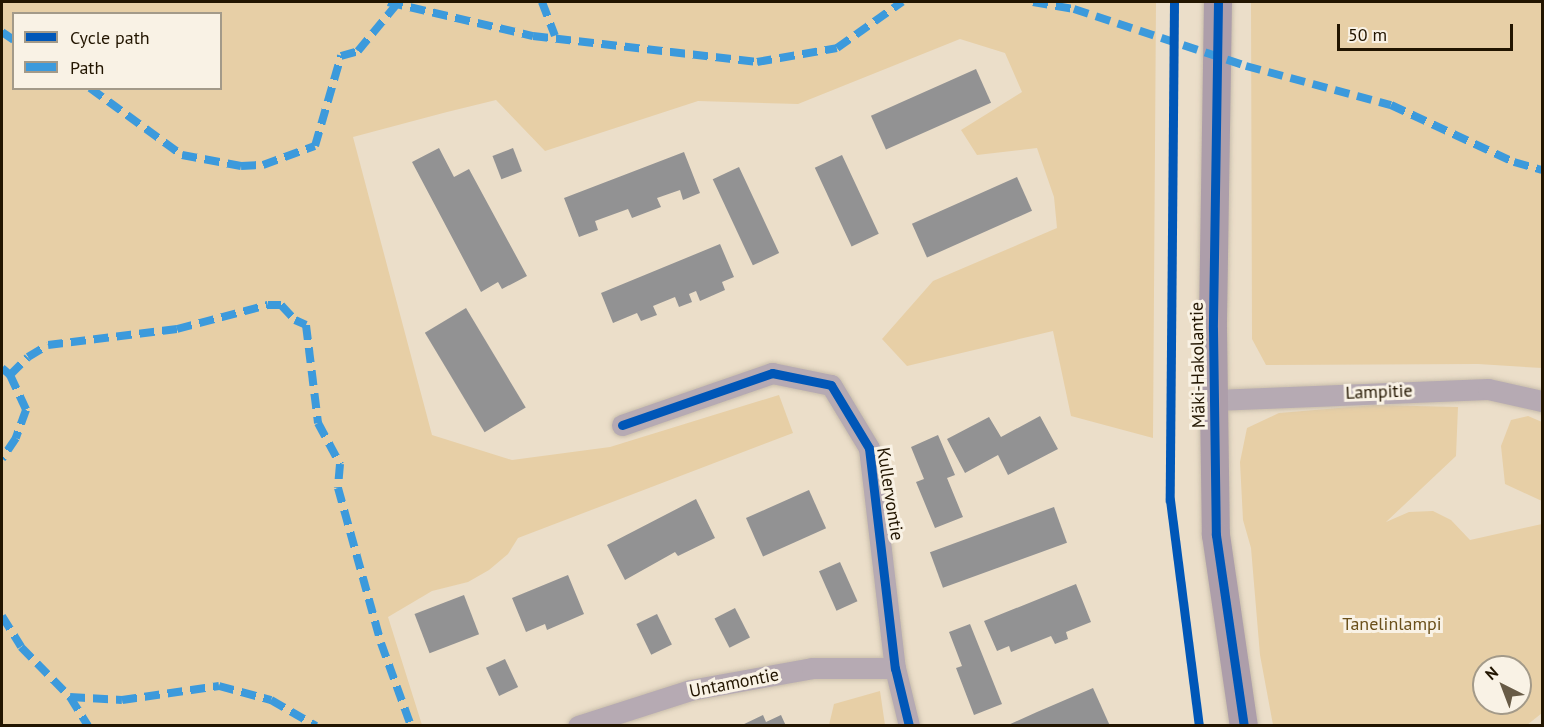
<!DOCTYPE html>
<html>
<head>
<meta charset="utf-8">
<style>
  body { margin:0 }
  #map { position:relative; width:1544px; height:727px; overflow:hidden; background:#ebdec9; font-family:"PT Sans",sans-serif }
  div>[style] { position:absolute }
  [style*='--x'] { left:calc(var(--x)*1px); top:calc(var(--y)*1px); width:calc(var(--w)*1px); rotate:calc(var(--a)*1deg) }
  .green>* { inset:0; background:#e7cfa6 }
  .building>* { inset:0; background:#929293; transform-origin:0 0 }
  .roads { filter:drop-shadow(0 0 2px #c8bdab) drop-shadow(0 0 2px #c8bdab) }
  .street>* { height:21px; margin:-10.5px; padding:0 10.5px; transform-origin:10.5px; border-radius:10.5px; background:#b6aab3 }
  .secondary>* { height:28px; margin:-14px; padding:0 14px; transform-origin:14px; border-radius:14px; background:#ad9eaa }
  .quiet>* { height:8px; margin-top:-4px; transform-origin:0; background:repeating-linear-gradient(90deg,#3c9adc 0 15px,transparent 0 23px) }
  .cycleway>* { height:9px; margin:-4.5px; padding:0 4.5px; transform-origin:4.5px; border-radius:4.5px; background:#0057b8 }
  span { translate:-50% -50%; white-space:nowrap; text-align:center; line-height:1.15; -webkit-text-stroke:6px #f9f2e5; paint-order:stroke }
  .street-label { font-size:18px; color:#221500 }
  .park-label { font-size:18px; color:#6b501b }
  .frame { position:absolute; inset:0; border:3px solid #221500; pointer-events:none }
  .legend { position:absolute; left:12px; top:12px; width:210px; height:78px; box-sizing:border-box; background:#f9f2e5; border:2px solid #a39a89; margin:0; padding:8px 10px; list-style:none; font-size:18px; color:#221500 }
  .legend li { display:flex; align-items:center; gap:12px; height:30px }
  .legend b { width:30px; border:2px solid #a39a89 }
  .north { position:absolute; left:1472px; top:655px; width:60px; height:60px; box-sizing:border-box; background:#f9f2e5; border:2px solid #a39a89; border-radius:50%; rotate:318deg; font-size:16px; font-weight:700; line-height:24px; text-align:center; color:#221500 }
  .north::after { content:''; display:block; margin:auto; width:21px; height:27px; background:#685b46; clip-path:polygon(50% 0,100% 100%,50% 72%,0 100%) }
  .scale { position:absolute; left:1337px; top:24px; width:176px; height:27px; box-sizing:border-box; border:3px solid #221500; border-top:0; padding-left:8px; font-size:18px; line-height:21px; white-space:nowrap; color:#221500; -webkit-text-stroke:4px #f9f2e5; paint-order:stroke }
</style>
</head>
<body>
<div id="map">
  <div class="green">
    <div style="clip-path:polygon(evenodd,2px 2px,1156px 2px,1153px 438px,1071px 416px,1053px 331px,907px 366px,882px 339px,933px 281px,1057px 228px,1054px 197px,1037px 148px,977px 155px,961px 130px,1022px 92px,1005px 53px,960px 39px,798px 104px,698px 101px,545px 151px,496px 100px,447px 112px,353px 137px,432px 435px,512px 460px,610px 447px,779px 395px,793px 433px,518px 538px,508px 554px,489px 570px,468px 582px,432px 591px,388px 617px,422px 725px,2px 725px,2px 2px,14px 14px,220px 14px,220px 88px,14px 88px,14px 14px)"></div>
    <div style="clip-path:polygon(1251px 2px,1542px 2px,1542px 368px,1478px 364px,1266px 365px,1252px 339px)"></div>
    <div style="clip-path:polygon(evenodd,1374px 405px,1458px 407px,1456px 456px,1386px 522px,1409px 512px,1433px 511px,1451px 520px,1470px 540px,1542px 524px,1542px 713px,1527px 725px,1273px 725px,1260px 655px,1251px 548px,1243px 520px,1240px 462px,1247px 428px,1279px 413px,1374px 405px,1484px 667px,1520px 667px,1520px 703px,1484px 703px,1484px 667px)"></div>
    <div style="clip-path:polygon(1528px 416px,1542px 422px,1542px 501px,1505px 484px,1501px 446px,1511px 420px)"></div>
    <div style="clip-path:polygon(880px 691px,885px 725px,829px 725px,834px 704px)"></div>
  </div>
  <div class="building">
    <div style="left:976px;top:69px;width:37px;height:115px;rotate:66deg"></div>
    <div style="clip-path:polygon(439px 148px,454px 177px,469px 169px,527px 276px,502px 289px,498px 282px,481px 292px,412px 162px)"></div>
    <div style="left:513px;top:148px;width:25px;height:22px;rotate:69deg"></div>
    <div style="clip-path:polygon(684px 152px,700px 193px,683px 200px,680px 190px,657px 198px,661px 207px,632px 218px,628px 209px,595px 221px,598px 230px,579px 237px,564px 198px)"></div>
    <div style="left:842px;top:155px;width:87px;height:30px;rotate:65deg"></div>
    <div style="left:739px;top:167px;width:95px;height:29px;rotate:65deg"></div>
    <div style="left:1017px;top:177px;width:37px;height:115px;rotate:66deg"></div>
    <div style="clip-path:polygon(720px 244px,734px 277px,722px 282px,725px 290px,700px 301px,696px 291px,689px 294px,692px 302px,679px 307px,675px 297px,653px 306px,657px 315px,641px 321px,637px 313px,613px 323px,601px 293px)"></div>
    <div style="left:466px;top:308px;width:116px;height:48px;rotate:59deg"></div>
    <div style="clip-path:polygon(1040px 416px,1058px 449px,1008px 475px,998px 455px,965px 473px,947px 439px,989px 417px,1001px 437px)"></div>
    <div style="clip-path:polygon(938px 435px,955px 475px,947px 478px,963px 517px,935px 528px,916px 482px,924px 479px,911px 447px)"></div>
    <div style="left:809px;top:490px;width:42px;height:69px;rotate:66deg"></div>
    <div style="clip-path:polygon(696px 499px,715px 538px,678px 556px,675px 552px,625px 580px,607px 545px)"></div>
    <div style="left:1054px;top:507px;width:38px;height:132px;rotate:70deg"></div>
    <div style="left:840px;top:562px;width:43px;height:23px;rotate:66deg"></div>
    <div style="clip-path:polygon(568px 575px,584px 614px,547px 630px,545px 624px,526px 632px,512px 598px)"></div>
    <div style="clip-path:polygon(1076px 584px,1091px 622px,1066px 632px,1068px 639px,1055px 644px,1051px 636px,1011px 652px,1009px 646px,997px 651px,984px 621px)"></div>
    <div style="left:464px;top:595px;width:42px;height:53px;rotate:69deg"></div>
    <div style="left:735px;top:608px;width:33px;height:23px;rotate:63deg"></div>
    <div style="left:657px;top:614px;width:34px;height:23px;rotate:64deg"></div>
    <div style="clip-path:polygon(970px 624px,1002px 704px,974px 715px,956px 668px,962px 666px,949px 632px)"></div>
    <div style="left:505px;top:659px;width:31px;height:21px;rotate:65deg"></div>
    <div style="clip-path:polygon(1093px 688px,1110px 726px,1006px 726px,1037px 712px)"></div>
    <div style="clip-path:polygon(763px 715px,766px 722px,781px 715px,786px 726px,740px 726px)"></div>
  </div>
  <div class="roads">
    <div class="street">
      <div style="--x:1215;--y:400;--w:273;--a:-2.3"></div>
      <div style="--x:1488;--y:389;--w:55;--a:12.5"></div>
      <div style="--x:622;--y:425;--w:159;--a:-19.1"></div>
      <div style="--x:772;--y:373;--w:60;--a:11.5"></div>
      <div style="--x:831;--y:385;--w:74;--a:58.9"></div>
      <div style="--x:869;--y:448;--w:222;--a:83.3"></div>
      <div style="--x:895;--y:668;--w:60;--a:76.4"></div>
      <div style="--x:578;--y:726;--w:118;--a:-17.8"></div>
      <div style="--x:690;--y:690;--w:124;--a:-10.2"></div>
      <div style="--x:812;--y:668;--w:83;--a:0"></div>
    </div>
    <div class="secondary">
      <div style="--x:1218;--y:2;--w:327;--a:90.9"></div>
      <div style="--x:1213;--y:329;--w:206;--a:89.2"></div>
      <div style="--x:1216;--y:535;--w:193;--a:81.7"></div>
    </div>
  </div>
  <div class="quiet">
    <div style="--x:388;--y:2;--w:149;--a:13.2"></div>
    <div style="--x:533;--y:36;--w:226;--a:6.6"></div>
    <div style="--x:757;--y:62;--w:81;--a:-9.9"></div>
    <div style="--x:837;--y:48;--w:80;--a:-35.3"></div>
    <div style="--x:542;--y:2;--w:36;--a:69"></div>
    <div style="--x:1033;--y:2;--w:42;--a:9.7"></div>
    <div style="--x:1074;--y:9;--w:181;--a:18.3"></div>
    <div style="--x:1246;--y:66;--w:150;--a:15.1"></div>
    <div style="--x:1391;--y:105;--w:136;--a:24.9"></div>
    <div style="--x:1514;--y:162;--w:29;--a:16"></div>
    <div style="--x:2;--y:32;--w:14;--a:34"></div>
    <div style="--x:90;--y:88;--w:114;--a:36.1"></div>
    <div style="--x:182;--y:155;--w:60;--a:10.6"></div>
    <div style="--x:241;--y:166;--w:22;--a:-3"></div>
    <div style="--x:263;--y:165;--w:55;--a:-20.1"></div>
    <div style="--x:315;--y:146;--w:94;--a:-73.9"></div>
    <div style="--x:341;--y:56;--w:18;--a:-16"></div>
    <div style="--x:358;--y:51;--w:60;--a:-50.4"></div>
    <div style="--x:2;--y:368;--w:11;--a:41"></div>
    <div style="--x:10;--y:375;--w:38;--a:65"></div>
    <div style="--x:26;--y:410;--w:30;--a:110"></div>
    <div style="--x:16;--y:438;--w:25;--a:124"></div>
    <div style="--x:10;--y:375;--w:25;--a:-45"></div>
    <div style="--x:28;--y:357;--w:23;--a:-31"></div>
    <div style="--x:48;--y:345;--w:130;--a:-7.1"></div>
    <div style="--x:177;--y:329;--w:94;--a:-14.8"></div>
    <div style="--x:268;--y:305;--w:13;--a:0"></div>
    <div style="--x:281;--y:305;--w:21;--a:47"></div>
    <div style="--x:295;--y:320;--w:12;--a:24"></div>
    <div style="--x:306;--y:325;--w:99;--a:83"></div>
    <div style="--x:318;--y:423;--w:47;--a:61.8"></div>
    <div style="--x:340;--y:464;--w:24;--a:95"></div>
    <div style="--x:338;--y:488;--w:161;--a:74.5"></div>
    <div style="--x:381;--y:643;--w:88;--a:70.1"></div>
    <div style="--x:2;--y:616;--w:36;--a:58"></div>
    <div style="--x:21;--y:647;--w:70;--a:45.6"></div>
    <div style="--x:70;--y:697;--w:34;--a:58"></div>
    <div style="--x:70;--y:697;--w:52;--a:3.3"></div>
    <div style="--x:122;--y:700;--w:98;--a:-8.2"></div>
    <div style="--x:219;--y:686;--w:54;--a:15.1"></div>
    <div style="--x:271;--y:700;--w:52;--a:30"></div>
  </div>
  <div class="cycleway">
    <div style="--x:1174;--y:2;--w:498;--a:90.5"></div>
    <div style="--x:1170;--y:500;--w:228;--a:82.7"></div>
    <div style="--x:1218;--y:2;--w:327;--a:90.9"></div>
    <div style="--x:1213;--y:329;--w:206;--a:89.2"></div>
    <div style="--x:1216;--y:535;--w:193;--a:81.7"></div>
    <div style="--x:622;--y:425;--w:159;--a:-19.1"></div>
    <div style="--x:772;--y:373;--w:60;--a:11.5"></div>
    <div style="--x:831;--y:385;--w:74;--a:58.9"></div>
    <div style="--x:869;--y:448;--w:222;--a:83.3"></div>
    <div style="--x:895;--y:668;--w:60;--a:76.4"></div>
  </div>
  <div class="street-label">
    <span style="left:1198px;top:365px;rotate:-91deg">Mäki-Hakolantie</span>
    <span style="left:1379px;top:392px;rotate:-2deg">Lampitie</span>
    <span style="left:890px;top:494px;rotate:81deg">Kullervontie</span>
    <span style="left:734px;top:683px;rotate:-11deg">Untamontie</span>
  </div>
  <div class="park-label">
    <span style="left:1392px;top:624px">Tanelinlampi</span>
  </div>
  <div class="frame"></div>
  <ul class="legend">
  <li><b style="height:8px;background:#0057b8"></b>Cycle path</li>
  <li><b style="height:8px;background:#3c9adc"></b>Path</li>
  </ul>
  <div class="north">N</div>
  <div class="scale">50 m</div>
</div>
</body>
</html>
